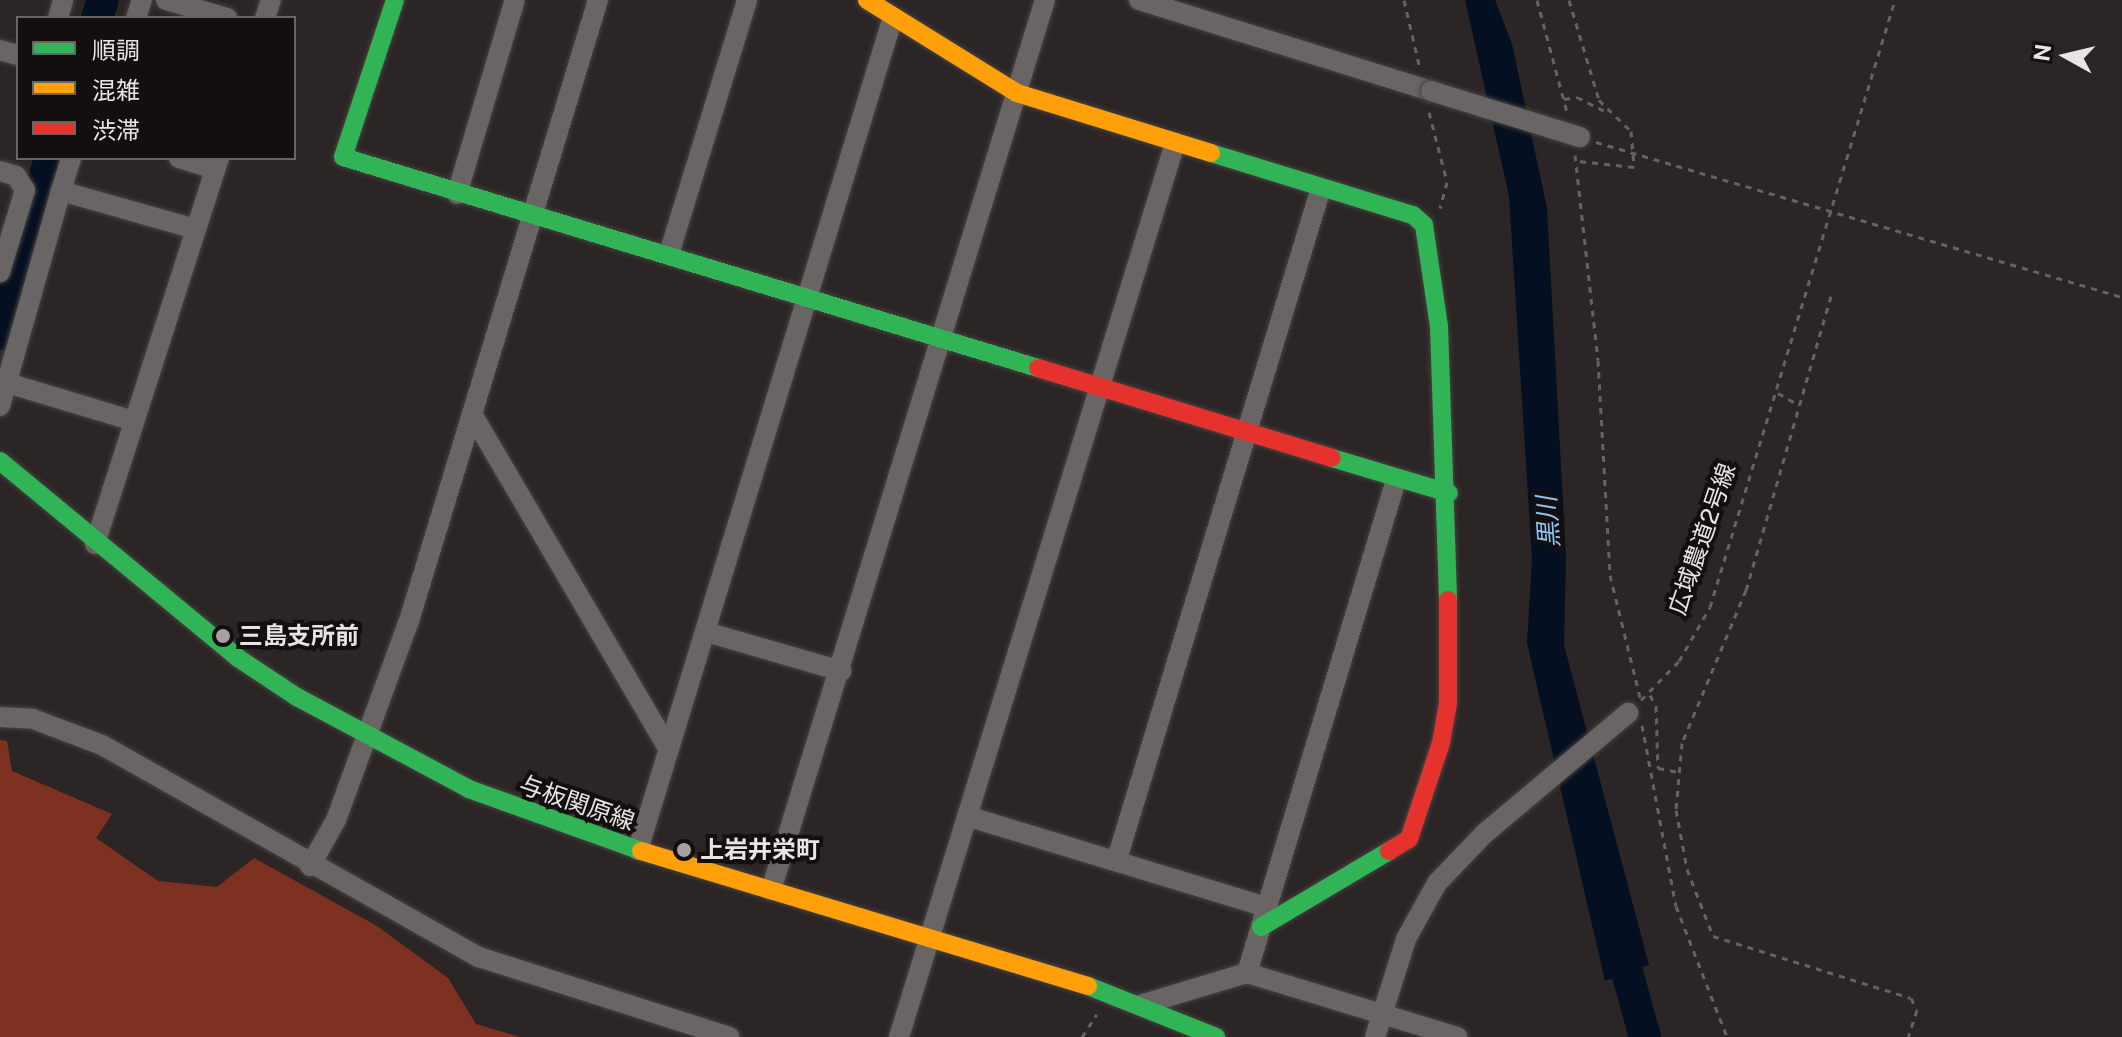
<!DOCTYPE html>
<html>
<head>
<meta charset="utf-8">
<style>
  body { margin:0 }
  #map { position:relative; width:2122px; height:1037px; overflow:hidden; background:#2b2625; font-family:"Public Sans","Noto Sans JP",sans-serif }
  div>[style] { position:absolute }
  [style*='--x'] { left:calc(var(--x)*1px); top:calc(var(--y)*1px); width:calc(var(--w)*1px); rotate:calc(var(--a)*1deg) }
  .forest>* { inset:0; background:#7e3120 }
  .water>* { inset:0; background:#040f21 }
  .river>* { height:32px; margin:-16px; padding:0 16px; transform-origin:16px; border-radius:16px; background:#040f21 }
  .path>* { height:3px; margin-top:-1.5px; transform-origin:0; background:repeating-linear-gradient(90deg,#656261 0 6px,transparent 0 12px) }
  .roads { filter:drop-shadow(0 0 2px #464241) drop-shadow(0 0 2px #464241) }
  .street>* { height:20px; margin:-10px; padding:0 10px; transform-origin:10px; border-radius:10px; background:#686564 }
  .fast>* { height:18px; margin:-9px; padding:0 9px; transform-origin:9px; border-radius:9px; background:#30b455 }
  .slow>* { height:18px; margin:-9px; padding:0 9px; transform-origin:9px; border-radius:9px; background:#ff9f0a }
  .jam>* { height:18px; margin:-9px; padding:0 9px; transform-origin:9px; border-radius:9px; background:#e5322d }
  .bridges { filter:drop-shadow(0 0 2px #464241) drop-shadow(0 0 2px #464241) }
  .street-bridge>* { height:20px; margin:-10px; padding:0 10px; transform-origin:10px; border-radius:10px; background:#686564 }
  .dots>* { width:22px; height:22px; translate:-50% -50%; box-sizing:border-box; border:4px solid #120f0e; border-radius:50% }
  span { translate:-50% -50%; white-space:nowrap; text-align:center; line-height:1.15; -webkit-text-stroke:8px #120f0e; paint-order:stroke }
  .street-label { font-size:24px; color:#e9e3e2 }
  .poi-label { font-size:24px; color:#e9e3e2; font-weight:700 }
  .left { translate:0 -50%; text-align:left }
  .water-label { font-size:26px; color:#90c3f8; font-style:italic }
  .legend { position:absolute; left:16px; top:16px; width:280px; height:144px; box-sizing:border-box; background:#120f0e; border:2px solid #686463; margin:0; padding:10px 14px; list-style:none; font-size:24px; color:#e9e3e2 }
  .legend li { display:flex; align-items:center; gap:16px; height:40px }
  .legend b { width:40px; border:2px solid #686463 }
  .north { position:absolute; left:2026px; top:16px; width:80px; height:80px; -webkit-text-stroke:6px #120f0e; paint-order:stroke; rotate:278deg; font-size:22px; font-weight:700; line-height:32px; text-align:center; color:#e9e3e2 }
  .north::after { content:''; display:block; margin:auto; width:28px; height:36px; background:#e9e3e2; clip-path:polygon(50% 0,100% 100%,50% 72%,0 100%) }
</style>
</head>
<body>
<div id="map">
  <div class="forest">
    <div style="clip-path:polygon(0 740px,7px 741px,12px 771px,112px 814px,96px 838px,158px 881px,217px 887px,254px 858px,377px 926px,448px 978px,476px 1024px,520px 1037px,0 1037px)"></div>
  </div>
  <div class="water">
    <div style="clip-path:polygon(1465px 0,1495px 0,1512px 44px,1547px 208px,1566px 558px,1564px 645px,1649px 965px,1605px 981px,1527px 643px,1532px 559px,1509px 196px)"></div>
  </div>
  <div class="river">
    <div style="--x:97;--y:18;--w:19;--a:-72"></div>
    <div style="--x:0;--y:334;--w:183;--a:-74.1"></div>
    <div style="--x:1616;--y:932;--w:109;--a:74.6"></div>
  </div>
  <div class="path">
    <div style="--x:1404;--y:0;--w:71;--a:76.9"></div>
    <div style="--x:1537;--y:0;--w:116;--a:75"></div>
    <div style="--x:1569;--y:0;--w:104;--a:73.3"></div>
    <div style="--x:1599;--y:100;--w:45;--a:44.1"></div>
    <div style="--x:1631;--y:131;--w:36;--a:85"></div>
    <div style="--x:1634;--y:167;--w:56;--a:-173.9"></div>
    <div style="--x:1564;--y:99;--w:13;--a:-9"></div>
    <div style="--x:1577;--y:97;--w:30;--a:27"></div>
    <div style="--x:1429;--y:112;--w:72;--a:75.6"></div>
    <div style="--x:1447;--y:182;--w:27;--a:105"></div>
    <div style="--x:1596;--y:142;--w:548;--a:16.42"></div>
    <div style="--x:1575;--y:155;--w:206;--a:83.6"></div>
    <div style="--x:1598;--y:360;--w:215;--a:86.8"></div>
    <div style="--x:1610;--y:575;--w:126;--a:76.2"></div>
    <div style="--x:1831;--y:296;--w:306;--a:106.1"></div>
    <div style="--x:1746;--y:590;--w:166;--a:112.7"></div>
    <div style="--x:1682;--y:743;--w:67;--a:95.1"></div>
    <div style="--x:1676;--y:810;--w:60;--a:79.4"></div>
    <div style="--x:1687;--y:869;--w:72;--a:68.8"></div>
    <div style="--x:1713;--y:936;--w:207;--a:17.4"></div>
    <div style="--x:1911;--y:998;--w:13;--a:63"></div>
    <div style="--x:1917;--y:1010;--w:28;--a:108"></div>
    <div style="--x:1778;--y:393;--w:24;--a:30"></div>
    <div style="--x:1650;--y:695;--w:13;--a:61"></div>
    <div style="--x:1656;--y:706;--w:62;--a:88.2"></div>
    <div style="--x:1658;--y:768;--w:20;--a:11"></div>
    <div style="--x:1641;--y:700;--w:54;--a:-45.7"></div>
    <div style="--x:1679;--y:661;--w:62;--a:-60.1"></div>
    <div style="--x:1710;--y:607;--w:635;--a:-73.05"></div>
    <div style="--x:1642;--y:725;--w:184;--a:79.4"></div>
    <div style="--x:1676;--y:906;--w:141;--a:68.7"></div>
    <div style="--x:1082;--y:1037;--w:27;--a:-57"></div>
  </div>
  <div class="roads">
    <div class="street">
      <div style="--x:166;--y:0;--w:64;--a:16.4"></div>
      <div style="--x:1139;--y:0;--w:306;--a:17.3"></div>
      <div style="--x:58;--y:18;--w:19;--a:-74"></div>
      <div style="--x:136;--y:18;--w:19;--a:-72"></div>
      <div style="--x:265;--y:18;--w:19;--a:-72"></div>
      <div style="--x:0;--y:50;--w:19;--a:16"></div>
      <div style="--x:179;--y:158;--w:38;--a:17"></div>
      <div style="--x:0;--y:171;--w:17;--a:17"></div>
      <div style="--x:16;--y:176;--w:17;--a:57"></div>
      <div style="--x:25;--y:190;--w:86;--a:107"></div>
      <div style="--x:61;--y:191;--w:34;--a:-73"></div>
      <div style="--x:457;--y:194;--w:202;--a:-73.4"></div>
      <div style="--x:669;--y:254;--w:266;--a:-72.9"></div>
      <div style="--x:4;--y:382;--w:136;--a:16.7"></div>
      <div style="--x:0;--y:406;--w:223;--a:-74.2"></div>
      <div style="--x:61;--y:191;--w:139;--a:15.8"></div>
      <div style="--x:472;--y:414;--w:389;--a:59.6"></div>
      <div style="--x:1396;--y:480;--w:515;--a:106.82"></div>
      <div style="--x:1247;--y:973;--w:220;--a:16.9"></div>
      <div style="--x:95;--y:544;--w:405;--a:-72.2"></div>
      <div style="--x:706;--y:632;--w:141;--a:16.1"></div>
      <div style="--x:0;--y:717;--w:33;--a:3"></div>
      <div style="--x:33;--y:719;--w:74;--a:20.6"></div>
      <div style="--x:102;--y:745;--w:433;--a:29.4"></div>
      <div style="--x:479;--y:957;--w:263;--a:17.7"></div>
      <div style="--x:970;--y:817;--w:309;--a:16.9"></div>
      <div style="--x:638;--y:850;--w:871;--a:-72.98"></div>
      <div style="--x:1117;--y:859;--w:701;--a:-73.09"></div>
      <div style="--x:310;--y:866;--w:53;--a:-60.5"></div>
      <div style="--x:336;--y:820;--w:212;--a:-69.9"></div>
      <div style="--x:409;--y:621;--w:649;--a:-73.07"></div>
      <div style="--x:771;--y:890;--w:931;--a:-72.89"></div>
      <div style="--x:1140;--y:1005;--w:112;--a:-16.7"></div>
      <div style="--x:899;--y:1037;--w:936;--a:-72.84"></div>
      <div style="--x:1375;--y:1037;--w:103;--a:-72.4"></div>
      <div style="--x:1406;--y:939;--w:64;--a:-61"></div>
      <div style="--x:1437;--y:883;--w:69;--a:-46.2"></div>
      <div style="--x:1485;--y:833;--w:187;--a:-40"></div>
    </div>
    <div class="fast">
      <div style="--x:395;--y:0;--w:165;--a:108.3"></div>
      <div style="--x:343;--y:157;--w:726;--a:16.89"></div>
      <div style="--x:1211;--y:153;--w:211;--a:17.1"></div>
      <div style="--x:1413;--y:215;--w:15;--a:42"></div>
      <div style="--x:1424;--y:225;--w:102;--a:81.6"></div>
      <div style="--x:1439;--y:326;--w:274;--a:88.1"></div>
      <div style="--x:1332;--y:458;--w:122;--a:16.7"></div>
      <div style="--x:0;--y:461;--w:309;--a:39.6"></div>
      <div style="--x:238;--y:658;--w:71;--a:33.5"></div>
      <div style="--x:297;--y:697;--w:195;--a:28.1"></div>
      <div style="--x:469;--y:789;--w:183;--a:19.8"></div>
      <div style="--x:1261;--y:927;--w:149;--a:-30.7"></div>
      <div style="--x:1088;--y:986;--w:138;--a:21.7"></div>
    </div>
    <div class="slow">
      <div style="--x:867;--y:0;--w:176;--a:31.8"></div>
      <div style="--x:1017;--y:93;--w:203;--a:17.2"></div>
      <div style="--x:641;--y:851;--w:467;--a:16.8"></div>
    </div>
    <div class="jam">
      <div style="--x:1038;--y:368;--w:307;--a:17"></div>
      <div style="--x:1389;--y:851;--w:23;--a:-31"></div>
      <div style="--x:1409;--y:839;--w:101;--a:-71.6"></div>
      <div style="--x:1441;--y:743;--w:41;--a:-80.1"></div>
      <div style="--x:1448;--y:703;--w:103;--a:-90"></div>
    </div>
  </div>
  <div class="bridges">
    <div class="street-bridge">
      <div style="--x:1431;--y:91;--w:156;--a:17.2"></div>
    </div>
  </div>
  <div class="dots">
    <div style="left:223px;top:636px;background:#a6a1a0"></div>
    <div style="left:684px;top:850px;background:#a6a1a0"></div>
  </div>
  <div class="street-label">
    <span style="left:1702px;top:539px;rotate:-71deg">広域農道2号線</span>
    <span style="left:577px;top:803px;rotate:19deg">与板関原線</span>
  </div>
  <div class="poi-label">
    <span class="left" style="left:239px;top:636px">三島支所前</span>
    <span class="left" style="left:700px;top:850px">上岩井栄町</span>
  </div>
  <div class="water-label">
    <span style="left:1548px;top:522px;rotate:-94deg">黒川</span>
  </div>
  <ul class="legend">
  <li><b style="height:10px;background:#30b455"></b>順調</li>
  <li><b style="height:10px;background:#ff9f0a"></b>混雑</li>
  <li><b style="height:10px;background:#e5322d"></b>渋滞</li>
  </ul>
  <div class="north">N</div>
</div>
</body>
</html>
